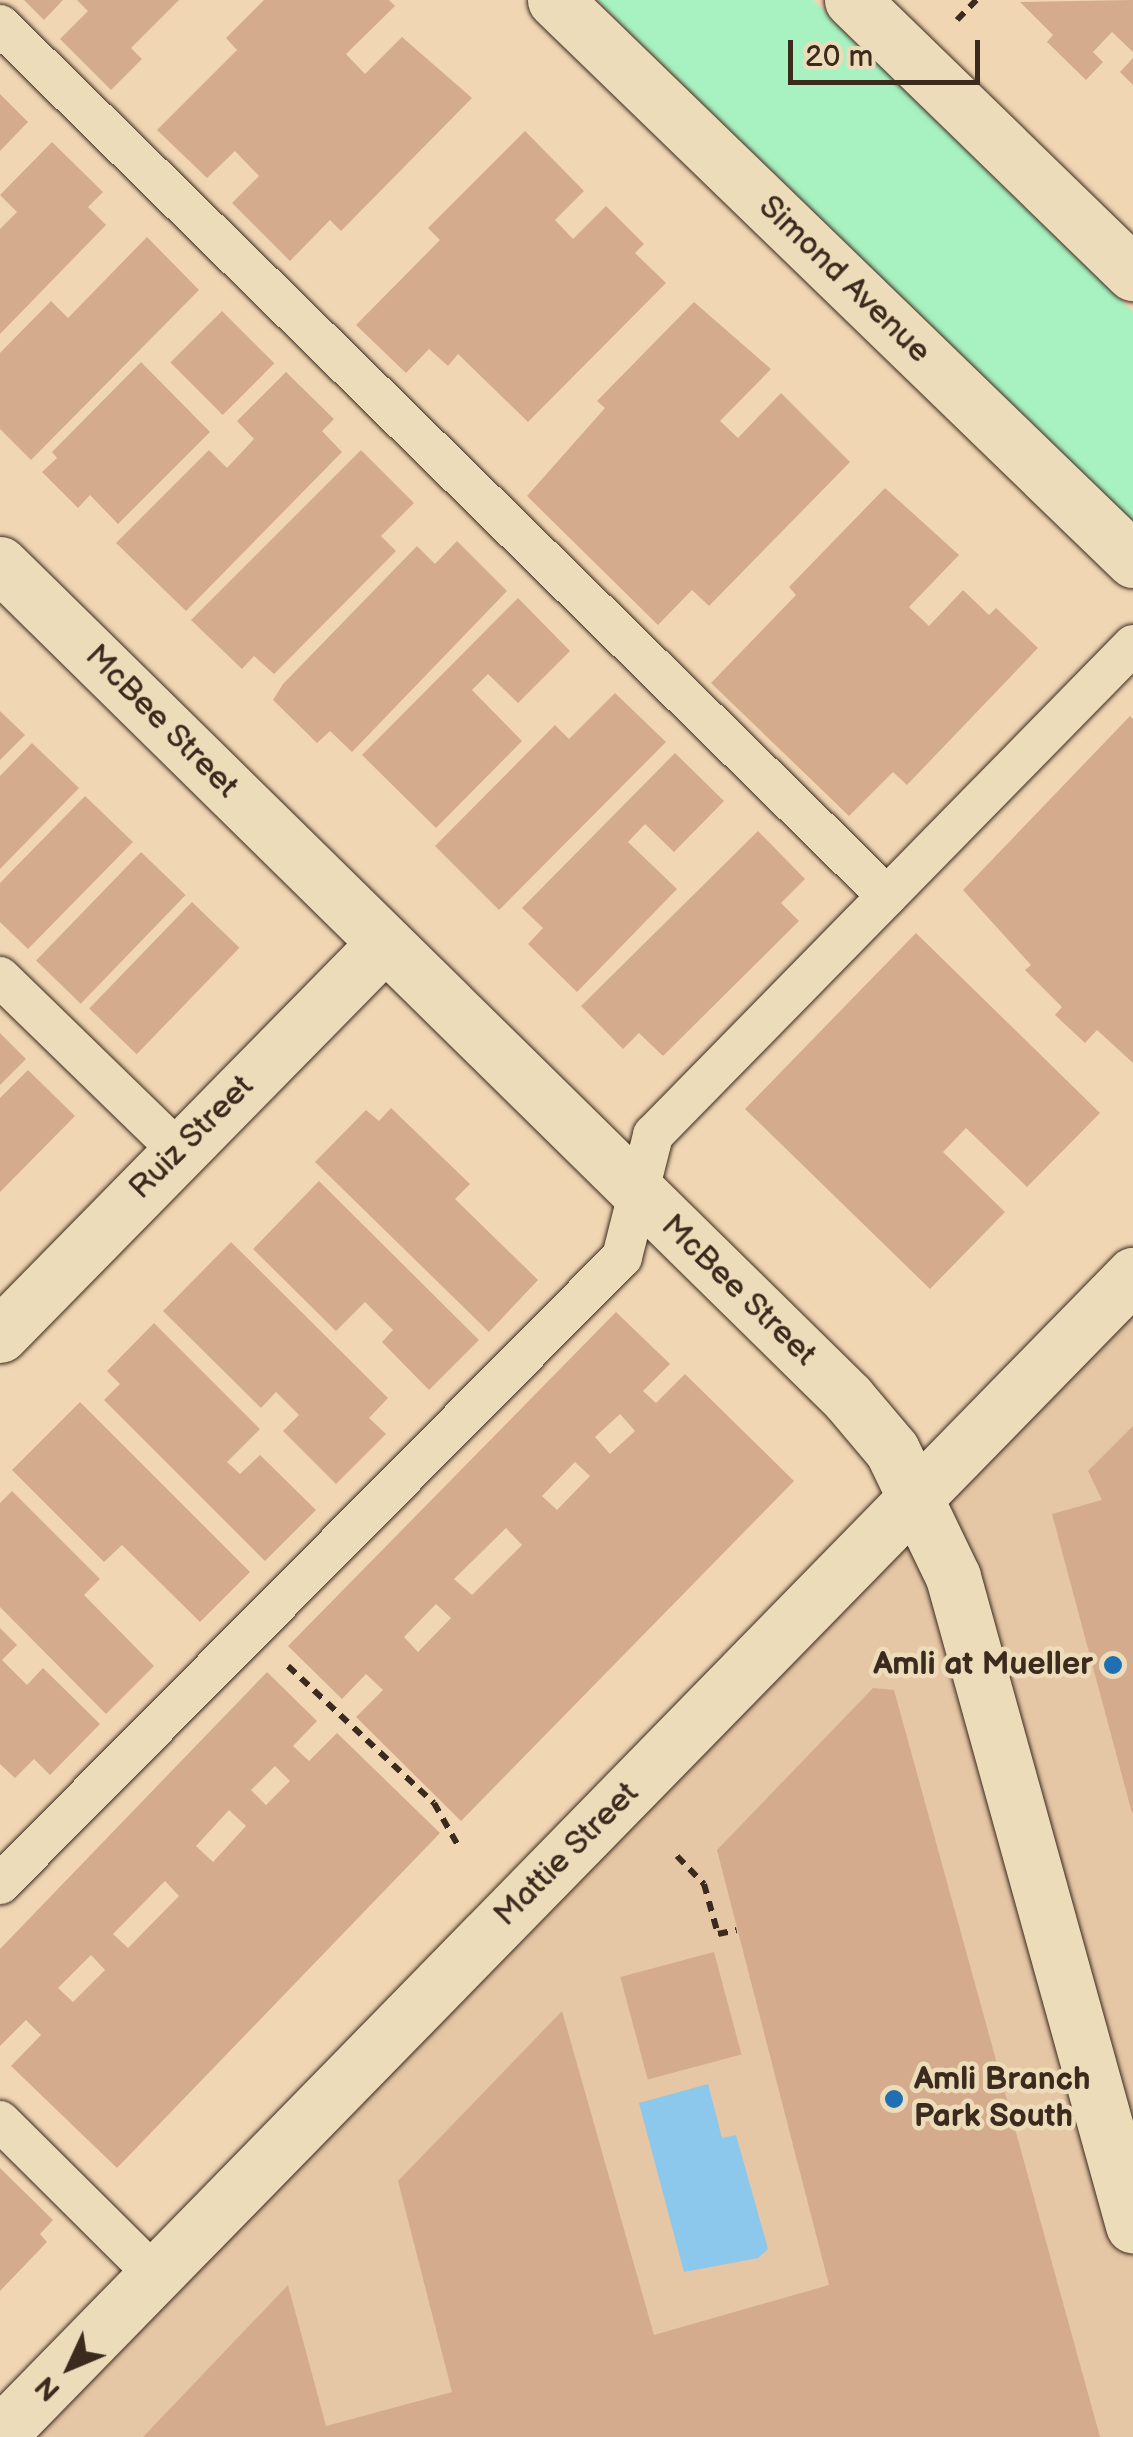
<!DOCTYPE html>
<html>
<head>
<meta charset="utf-8">
<style>
  body { margin:0 }
  #map { position:relative; width:1133px; height:2437px; overflow:hidden; background:#f0d6b3; font-family:"Balsamiq Sans",sans-serif }
  div>[style] { position:absolute }
  [style*='--x'] { left:calc(var(--x)*1px); top:calc(var(--y)*1px); width:calc(var(--w)*1px); rotate:calc(var(--a)*1deg) }
  .built>* { inset:0; background:#e5c6a5 }
  .green>* { inset:0; background:#a8f2c1 }
  .water>* { inset:0; background:#8cc7ec }
  .building>* { inset:0; background:#d4ac8d; transform-origin:0 0 }
  .path>* { height:6px; margin-top:-3px; transform-origin:0; background:repeating-linear-gradient(90deg,#3b2a1e 0 10px,transparent 0 18px) }
  .roads { filter:drop-shadow(0 0 2px #3b2a1e) drop-shadow(0 0 2px #3b2a1e) }
  .lane>* { height:40px; margin:-20px; padding:0 20px; transform-origin:20px; border-radius:20px; background:#eddcb9 }
  .street>* { height:55px; margin:-27.5px; padding:0 27.5px; transform-origin:27.5px; border-radius:27.5px; background:#eddcb9 }
  .secondary>* { height:55px; margin:-27.5px; padding:0 27.5px; transform-origin:27.5px; border-radius:27.5px; background:#eddcb9 }
  .dots>* { width:28px; height:28px; translate:-50% -50%; box-sizing:border-box; border:5px solid #eddcb9; border-radius:50% }
  span { translate:-50% -50%; white-space:nowrap; text-align:center; line-height:1.15; -webkit-text-stroke:9px #eddcb9; paint-order:stroke }
  .street-label { font-size:32px; color:#3b2a1e }
  .poi-label { font-size:32px; color:#3b2a1e; font-weight:700 }
  .right { translate:-100% -50%; text-align:right }
  .left { translate:0 -50%; text-align:left }
  .north { position:absolute; left:20px; top:2317px; width:100px; height:100px; -webkit-text-stroke:8px #eddcb9; paint-order:stroke; rotate:226deg; font-size:28px; font-weight:700; line-height:40px; text-align:center; color:#3b2a1e }
  .north::after { content:''; display:block; margin:auto; width:35px; height:45px; background:#3b2a1e; clip-path:polygon(50% 0,100% 100%,50% 72%,0 100%) }
  .scale { position:absolute; left:788px; top:40px; width:192px; height:45px; box-sizing:border-box; border:5px solid #3b2a1e; border-top:0; padding-left:12px; font-size:30px; line-height:35px; white-space:nowrap; color:#3b2a1e; -webkit-text-stroke:8px #eddcb9; paint-order:stroke }
</style>
</head>
<body>
<div id="map">
  <div class="built">
    <div style="clip-path:polygon(1133px 1271px,1133px 2437px,0 2437px)"></div>
  </div>
  <div class="green">
    <div style="clip-path:polygon(597px 0,813px 0,1133px 312px,1133px 525px)"></div>
  </div>
  <div class="water">
    <div style="clip-path:polygon(708px 2084px,722px 2138px,736px 2135px,768px 2249px,758px 2258px,684px 2272px,639px 2103px)"></div>
  </div>
  <div class="building">
    <div style="clip-path:polygon(24px 0,63px 0,44px 20px)"></div>
    <div style="clip-path:polygon(77px 0,179px 0,131px 48px,142px 59px,111px 90px,60px 39px,88px 11px)"></div>
    <div style="clip-path:polygon(264px 0,389px 0,395px 6px,346px 54px,365px 74px,402px 37px,472px 98px,341px 231px,330px 220px,290px 261px,232px 203px,259px 176px,235px 151px,207px 178px,157px 130px,237px 50px,226px 38px)"></div>
    <div style="clip-path:polygon(1133px 0,1133px 52px,1112px 32px,1093px 52px,1103px 62px,1086px 80px,1047px 42px,1053px 35px,1020px 2px)"></div>
    <div style="clip-path:polygon(1133px 58px,1133px 85px,1120px 72px)"></div>
    <div style="clip-path:polygon(0 94px,28px 122px,0 151px)"></div>
    <div style="clip-path:polygon(525px 131px,584px 191px,555px 220px,573px 239px,606px 206px,644px 244px,635px 253px,666px 283px,528px 422px,458px 354px,448px 366px,429px 349px,406px 373px,356px 325px,440px 240px,428px 228px)"></div>
    <div style="clip-path:polygon(52px 142px,103px 192px,88px 207px,106px 225px,0 334px,0 229px,17px 212px,0 195px)"></div>
    <div style="clip-path:polygon(147px 237px,199px 290px,31px 460px,0 429px,0 353px,51px 301px,68px 318px)"></div>
    <div style="clip-path:polygon(694px 302px,771px 369px,720px 421px,738px 438px,781px 393px,850px 462px,709px 606px,692px 590px,658px 625px,527px 496px,605px 408px,597px 401px)"></div>
    <div style="left:222px;top:311px;width:74px;height:73px;rotate:45deg"></div>
    <div style="clip-path:polygon(141px 362px,210px 432px,118px 524px,90px 495px,78px 508px,42px 472px,57px 458px,52px 452px)"></div>
    <div style="clip-path:polygon(286px 372px,334px 419px,322px 431px,342px 452px,186px 611px,116px 543px,209px 450px,227px 468px,254px 439px,237px 421px)"></div>
    <div style="clip-path:polygon(361px 450px,414px 503px,381px 536px,396px 551px,274px 674px,254px 656px,242px 669px,191px 620px)"></div>
    <div style="clip-path:polygon(885px 488px,959px 555px,909px 607px,929px 626px,963px 590px,989px 615px,996px 608px,1038px 648px,907px 785px,893px 772px,849px 816px,711px 683px,796px 595px,789px 587px)"></div>
    <div style="clip-path:polygon(457px 541px,507px 591px,352px 752px,330px 731px,317px 743px,273px 700px,283px 684px,417px 546px,435px 564px)"></div>
    <div style="clip-path:polygon(518px 598px,570px 651px,518px 703px,488px 674px,472px 690px,522px 741px,436px 828px,362px 755px)"></div>
    <div style="clip-path:polygon(615px 693px,666px 742px,499px 910px,435px 846px,555px 725px,569px 739px)"></div>
    <div style="clip-path:polygon(0 711px,25px 735px,0 760px)"></div>
    <div style="clip-path:polygon(1130px 716px,1133px 719px,1133px 1063px,1097px 1030px,1085px 1043px,1055px 1015px,1062px 1007px,1025px 970px,1031px 965px,963px 890px)"></div>
    <div style="clip-path:polygon(32px 743px,79px 788px,0 869px,0 776px)"></div>
    <div style="clip-path:polygon(675px 753px,724px 801px,674px 852px,645px 824px,628px 842px,677px 889px,577px 992px,528px 944px,543px 928px,522px 908px)"></div>
    <div style="clip-path:polygon(85px 796px,133px 842px,28px 949px,0 922px,0 883px)"></div>
    <div style="clip-path:polygon(758px 831px,805px 879px,781px 903px,799px 921px,663px 1056px,639px 1033px,623px 1049px,581px 1006px)"></div>
    <div style="left:141px;top:852px;width:62px;height:151px;rotate:44deg"></div>
    <div style="left:192px;top:902px;width:66px;height:148px;rotate:44deg"></div>
    <div style="clip-path:polygon(916px 933px,1100px 1113px,1027px 1187px,966px 1128px,943px 1152px,1005px 1212px,930px 1289px,745px 1109px)"></div>
    <div style="clip-path:polygon(0 1033px,26px 1059px,0 1085px)"></div>
    <div style="clip-path:polygon(28px 1070px,75px 1116px,0 1192px,0 1098px)"></div>
    <div style="clip-path:polygon(391px 1108px,470px 1184px,455px 1199px,538px 1280px,489px 1332px,315px 1162px,366px 1110px,379px 1121px)"></div>
    <div style="clip-path:polygon(319px 1181px,479px 1340px,429px 1390px,382px 1342px,393px 1330px,365px 1302px,336px 1331px,253px 1249px)"></div>
    <div style="clip-path:polygon(231px 1242px,388px 1398px,369px 1418px,386px 1434px,336px 1484px,283px 1431px,299px 1415px,276px 1392px,261px 1408px,163px 1311px)"></div>
    <div style="clip-path:polygon(evenodd,616px 1312px,670px 1364px,643px 1391px,656px 1403px,685px 1374px,794px 1481px,461px 1821px,356px 1717px,383px 1690px,366px 1674px,342px 1699px,288px 1646px,616px 1312px,620px 1414px,635px 1431px,610px 1454px,595px 1437px,620px 1414px,616px 1312px,575px 1462px,590px 1476px,557px 1510px,542px 1496px,575px 1462px,616px 1312px,506px 1528px,522px 1545px,472px 1595px,454px 1579px,506px 1528px,616px 1312px,436px 1604px,451px 1618px,418px 1652px,404px 1637px,436px 1604px)"></div>
    <div style="clip-path:polygon(154px 1323px,260px 1429px,227px 1462px,240px 1474px,260px 1455px,316px 1510px,265px 1561px,104px 1400px,120px 1384px,107px 1371px)"></div>
    <div style="clip-path:polygon(80px 1402px,250px 1572px,200px 1622px,122px 1545px,104px 1562px,12px 1470px)"></div>
    <div style="clip-path:polygon(1133px 1426px,1133px 1812px,1132px 1813px,1052px 1514px,1102px 1500px,1088px 1471px)"></div>
    <div style="clip-path:polygon(12px 1491px,100px 1579px,84px 1595px,154px 1666px,106px 1714px,0 1607px,0 1503px)"></div>
    <div style="clip-path:polygon(0 1628px,17px 1645px,2px 1660px,27px 1685px,43px 1668px,100px 1724px,50px 1775px,34px 1759px,15px 1778px,0 1764px)"></div>
    <div style="clip-path:polygon(evenodd,267px 1672px,317px 1721px,293px 1746px,309px 1761px,337px 1733px,440px 1833px,117px 2168px,11px 2066px,41px 2035px,26px 2020px,0 2046px,0 1949px,267px 1672px,275px 1766px,290px 1781px,266px 1805px,251px 1790px,275px 1766px,267px 1672px,229px 1810px,246px 1826px,213px 1862px,196px 1846px,229px 1810px,267px 1672px,165px 1881px,179px 1896px,128px 1948px,113px 1934px,165px 1881px,267px 1672px,91px 1955px,105px 1970px,73px 2002px,58px 1988px,91px 1955px)"></div>
    <div style="clip-path:polygon(873px 1688px,894px 1690px,1100px 2437px,143px 2437px,288px 2285px,326px 2426px,452px 2392px,398px 2181px,562px 2011px,654px 2335px,829px 2285px,717px 1850px)"></div>
    <div style="left:714px;top:1952px;width:106px;height:97px;rotate:75deg"></div>
    <div style="clip-path:polygon(0 2168px,53px 2220px,40px 2234px,47px 2242px,0 2291px)"></div>
  </div>
  <div class="path">
    <div style="--x:957;--y:20;--w:28;--a:-46"></div>
    <div style="--x:288;--y:1666;--w:200;--a:43.2"></div>
    <div style="--x:434;--y:1803;--w:53;--a:60.5"></div>
    <div style="--x:677;--y:1856;--w:39;--a:46"></div>
    <div style="--x:704;--y:1884;--w:52;--a:74.4"></div>
    <div style="--x:718;--y:1934;--w:19;--a:-12"></div>
  </div>
  <div class="roads">
    <div class="lane">
      <div style="--x:0;--y:25;--w:1243;--a:44.48"></div>
      <div style="--x:0;--y:977;--w:250;--a:44.2"></div>
      <div style="--x:0;--y:1884;--w:883;--a:-45.23"></div>
      <div style="--x:622;--y:1257;--w:126;--a:-75.7"></div>
      <div style="--x:653;--y:1135;--w:686;--a:-45.59"></div>
      <div style="--x:0;--y:2121;--w:218;--a:44.8"></div>
    </div>
    <div class="street">
      <div style="--x:0;--y:564;--w:1189;--a:44.52"></div>
      <div style="--x:848;--y:1398;--w:68;--a:49.8"></div>
      <div style="--x:892;--y:1450;--w:141;--a:64.3"></div>
      <div style="--x:953;--y:1577;--w:673;--a:74.48"></div>
      <div style="--x:0;--y:1335;--w:549;--a:-45.52"></div>
      <div style="--x:0;--y:2434;--w:1621;--a:-45.65"></div>
    </div>
    <div class="secondary">
      <div style="--x:555;--y:0;--w:805;--a:44.09"></div>
      <div style="--x:852;--y:0;--w:392;--a:44.2"></div>
    </div>
  </div>
  <div class="dots">
    <div style="left:1113px;top:1665px;background:#1f6fb2"></div>
    <div style="left:894px;top:2099px;background:#1f6fb2"></div>
  </div>
  <div class="street-label">
    <span style="left:844px;top:280px;rotate:44deg">Simond Avenue</span>
    <span style="left:161px;top:722px;rotate:45deg">McBee Street</span>
    <span style="left:192px;top:1138px;rotate:-45deg">Ruiz Street</span>
    <span style="left:738px;top:1291px;rotate:44deg">McBee Street</span>
    <span style="left:567px;top:1855px;rotate:-45deg">Mattie Street</span>
  </div>
  <div class="poi-label">
    <span class="right" style="left:1093px;top:1665px">Amli at Mueller</span>
    <span class="left" style="left:914px;top:2099px">Amli Branch<br>Park South</span>
  </div>
  <div class="north">N</div>
  <div class="scale">20 m</div>
</div>
</body>
</html>
